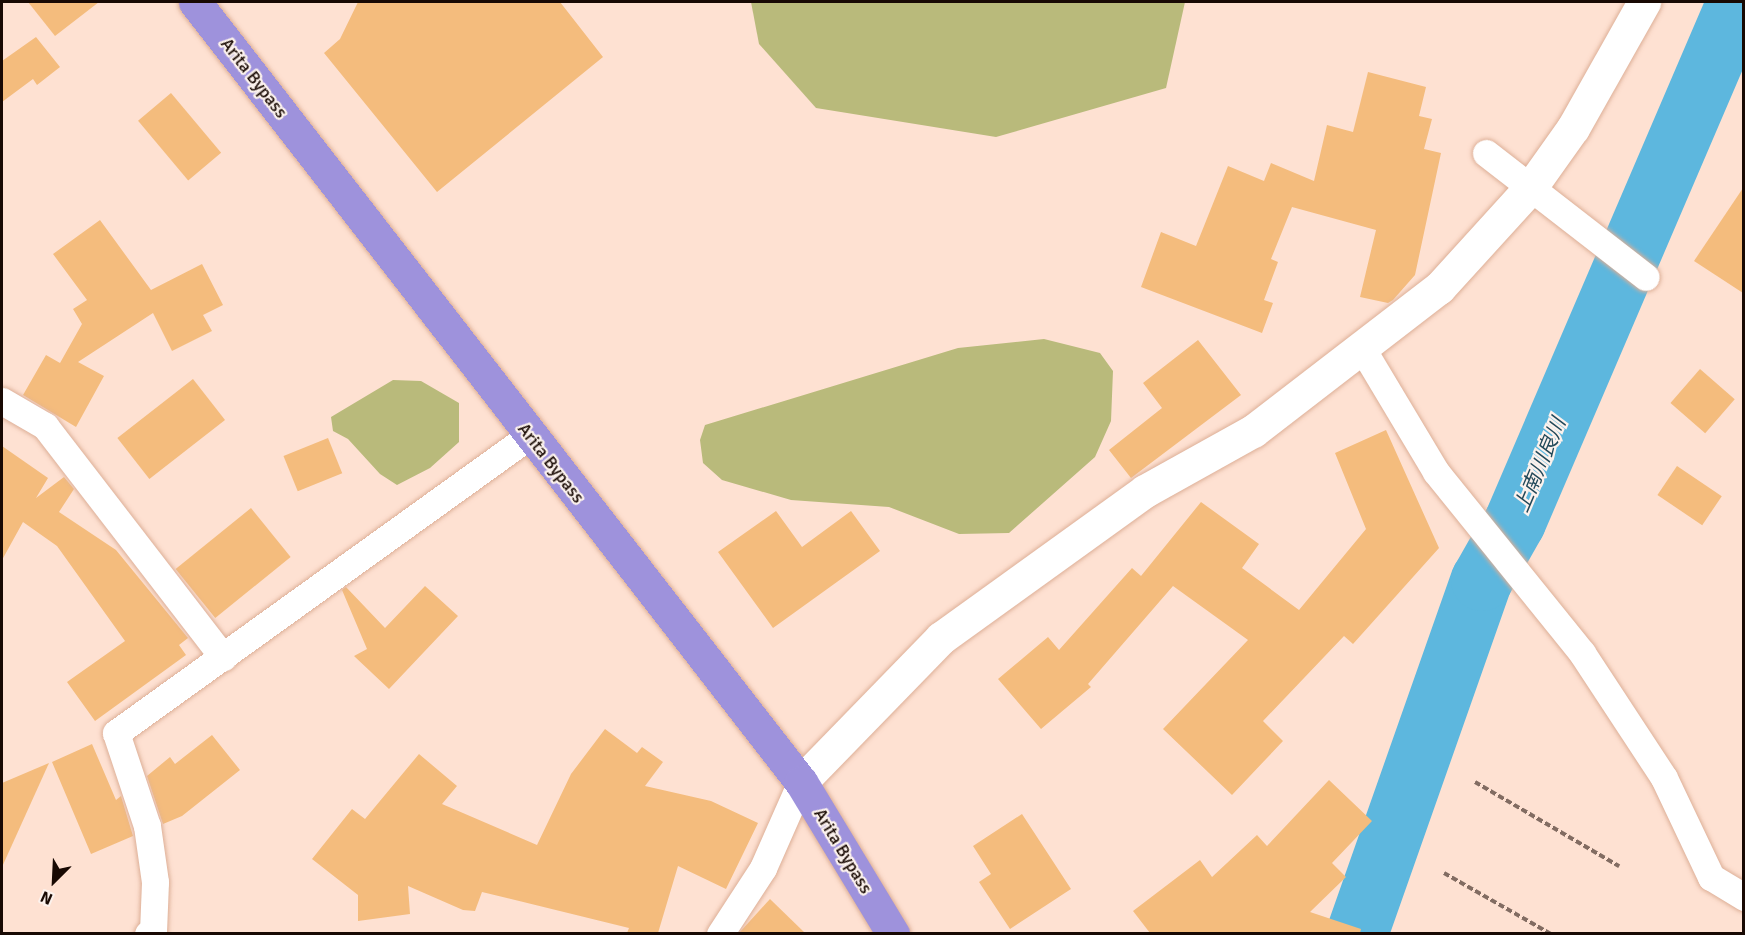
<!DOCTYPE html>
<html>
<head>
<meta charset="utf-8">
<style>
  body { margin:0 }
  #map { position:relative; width:1745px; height:935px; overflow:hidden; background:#fee1d2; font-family:Signika,"Noto Sans JP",sans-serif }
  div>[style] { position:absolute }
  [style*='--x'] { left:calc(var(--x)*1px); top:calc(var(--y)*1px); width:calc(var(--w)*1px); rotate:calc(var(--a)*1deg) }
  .green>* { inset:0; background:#b9ba7b }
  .river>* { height:62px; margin:-31px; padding:0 31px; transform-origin:31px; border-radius:31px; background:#5db7de }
  .building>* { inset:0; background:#f4bc7d; transform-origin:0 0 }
  .path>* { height:4px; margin-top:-2px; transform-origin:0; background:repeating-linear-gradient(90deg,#826c62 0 6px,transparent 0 9px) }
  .roads { filter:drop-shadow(0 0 2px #ddaf97) drop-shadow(0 0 2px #ddaf97) }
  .minor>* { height:27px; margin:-13.5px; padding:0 13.5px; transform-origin:13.5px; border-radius:13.5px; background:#fff }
  .tertiary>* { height:33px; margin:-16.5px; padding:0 16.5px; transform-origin:16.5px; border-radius:16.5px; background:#fff }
  .trunk>* { height:33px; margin:-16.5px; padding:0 16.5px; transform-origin:16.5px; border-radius:16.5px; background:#9e92dc }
  span { translate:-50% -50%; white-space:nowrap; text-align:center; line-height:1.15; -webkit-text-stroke:4.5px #fcf2ed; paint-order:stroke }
  .street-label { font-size:18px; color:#180903 }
  .water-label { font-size:20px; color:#214859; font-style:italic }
  .frame { position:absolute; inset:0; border:3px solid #180903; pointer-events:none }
  .north { position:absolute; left:24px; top:851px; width:60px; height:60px; -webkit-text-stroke:4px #fcf2ed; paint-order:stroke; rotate:204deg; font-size:16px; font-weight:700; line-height:24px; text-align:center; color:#180903 }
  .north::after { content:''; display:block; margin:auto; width:21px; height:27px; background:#180903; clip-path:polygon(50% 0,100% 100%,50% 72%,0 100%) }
</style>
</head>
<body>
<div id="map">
  <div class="green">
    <div style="clip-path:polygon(751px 2px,1185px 2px,1166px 88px,996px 137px,816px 108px,759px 44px)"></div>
    <div style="clip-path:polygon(1044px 339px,1100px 353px,1113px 371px,1111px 421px,1095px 457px,1009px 533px,959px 534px,889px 507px,791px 500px,722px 480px,703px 463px,700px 440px,705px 425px,958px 348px)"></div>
    <div style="clip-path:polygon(393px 380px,421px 381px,459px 403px,459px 442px,430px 468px,397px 485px,380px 474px,348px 439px,333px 431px,331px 417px)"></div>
  </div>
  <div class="river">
    <div style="--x:1357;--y:934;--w:375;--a:-70.6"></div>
    <div style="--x:1482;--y:580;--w:67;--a:-60.4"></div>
    <div style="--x:1515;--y:522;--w:566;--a:-66.79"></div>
  </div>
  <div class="building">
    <div style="clip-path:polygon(28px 2px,99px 2px,55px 36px)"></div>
    <div style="clip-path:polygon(358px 2px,560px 2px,603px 57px,437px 192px,324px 53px,340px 39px)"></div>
    <div style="clip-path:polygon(36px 37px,60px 67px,37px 85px,33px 79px,2px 102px,2px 61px)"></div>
    <div style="clip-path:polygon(1368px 72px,1426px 87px,1419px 116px,1432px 119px,1424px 149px,1441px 153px,1415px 275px,1393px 300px,1388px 303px,1360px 297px,1376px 230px,1292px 207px,1271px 259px,1278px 262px,1264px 300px,1273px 303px,1262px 333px,1141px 287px,1161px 232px,1196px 246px,1228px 166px,1264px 181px,1271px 163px,1314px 181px,1327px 125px,1353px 132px)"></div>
    <div style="left:171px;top:93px;width:78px;height:43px;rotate:50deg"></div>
    <div style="clip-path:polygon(1743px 188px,1743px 293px,1694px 261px)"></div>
    <div style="clip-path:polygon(100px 220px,151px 290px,202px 264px,223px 305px,203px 315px,212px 331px,172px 351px,153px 313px,78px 362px,104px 376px,76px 427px,23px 395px,46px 355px,60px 363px,82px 324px,73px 309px,87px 300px,53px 254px)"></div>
    <div style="clip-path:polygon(1198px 340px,1241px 395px,1131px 478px,1109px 450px,1162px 408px,1143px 383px)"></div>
    <div style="left:1700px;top:369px;width:46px;height:45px;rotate:41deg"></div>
    <div style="left:193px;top:379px;width:52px;height:96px;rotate:52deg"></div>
    <div style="clip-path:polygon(1386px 430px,1439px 548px,1353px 644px,1344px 636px,1263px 721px,1283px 741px,1232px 795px,1163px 729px,1248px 640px,1173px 586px,1088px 684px,1091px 687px,1041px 729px,998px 679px,1048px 637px,1059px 650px,1132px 568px,1141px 576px,1201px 502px,1259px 544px,1242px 568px,1299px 610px,1366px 529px,1335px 453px)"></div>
    <div style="left:328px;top:438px;width:38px;height:48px;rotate:68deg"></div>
    <div style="clip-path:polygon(2px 446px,48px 478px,36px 498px,64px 477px,74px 489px,59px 512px,116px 550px,188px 638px,179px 645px,186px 655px,95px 721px,67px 682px,125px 641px,57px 546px,23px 522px,2px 560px)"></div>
    <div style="left:1677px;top:466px;width:54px;height:35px;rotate:34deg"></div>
    <div style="left:251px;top:508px;width:63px;height:97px;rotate:51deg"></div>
    <div style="clip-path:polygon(776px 511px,802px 547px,851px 511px,880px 551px,773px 628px,718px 552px)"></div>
    <div style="clip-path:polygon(425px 586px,458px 616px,389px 689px,354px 656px,367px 649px,342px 590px,346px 587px,385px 628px)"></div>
    <div style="clip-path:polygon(605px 729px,637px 753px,642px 747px,663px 762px,645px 786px,711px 801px,758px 823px,726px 889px,678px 866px,658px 933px,627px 933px,629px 928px,482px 892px,475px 911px,463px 910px,408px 886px,410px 914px,358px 921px,358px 895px,312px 859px,352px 809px,365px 819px,419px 754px,457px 786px,442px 804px,537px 845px,571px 774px)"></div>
    <div style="clip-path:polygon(212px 735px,240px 770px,182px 816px,163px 824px,147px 776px,170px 757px,175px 764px)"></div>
    <div style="clip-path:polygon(92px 744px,116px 800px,121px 796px,133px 836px,91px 854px,52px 762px)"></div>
    <div style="clip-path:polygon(49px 763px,2px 867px,2px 783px)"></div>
    <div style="clip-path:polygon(1329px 780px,1372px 821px,1332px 863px,1346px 877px,1310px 912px,1361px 929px,1360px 933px,1150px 933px,1133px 911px,1200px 860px,1212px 877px,1257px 835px,1267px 846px)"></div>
    <div style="clip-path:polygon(1022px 814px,1071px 889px,1010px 929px,979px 882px,991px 874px,973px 846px)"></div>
    <div style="clip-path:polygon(770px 899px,805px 933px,739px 933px)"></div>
  </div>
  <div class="path">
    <div style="--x:1475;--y:782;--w:167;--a:30.3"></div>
    <div style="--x:1444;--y:873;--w:123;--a:29.7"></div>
  </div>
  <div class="roads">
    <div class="minor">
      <div style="--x:1486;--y:153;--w:202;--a:37.8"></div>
      <div style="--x:1363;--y:350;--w:142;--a:59.1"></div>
      <div style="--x:1436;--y:472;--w:233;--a:51.1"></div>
      <div style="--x:1582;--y:653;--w:149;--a:56.7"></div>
      <div style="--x:1664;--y:778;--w:110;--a:64.6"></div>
      <div style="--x:1711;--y:877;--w:39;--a:31"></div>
      <div style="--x:2;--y:401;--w:50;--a:30.2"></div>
      <div style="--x:45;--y:426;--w:292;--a:52.4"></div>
      <div style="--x:148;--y:934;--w:5;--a:-22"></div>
      <div style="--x:153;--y:932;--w:50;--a:-87.7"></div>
      <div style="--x:155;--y:882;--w:57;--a:-98.1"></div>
      <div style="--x:147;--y:826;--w:98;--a:-108.4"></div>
      <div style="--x:116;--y:733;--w:509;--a:-35.72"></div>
      <div style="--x:720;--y:934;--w:79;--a:-56.9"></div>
      <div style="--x:763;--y:868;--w:94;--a:-66.2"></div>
    </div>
    <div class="tertiary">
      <div style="--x:801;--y:782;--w:201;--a:-45.8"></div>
      <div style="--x:941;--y:638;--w:251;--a:-35.8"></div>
      <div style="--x:1145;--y:491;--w:124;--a:-29.1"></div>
      <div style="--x:1253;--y:431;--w:235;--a:-37.6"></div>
      <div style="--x:1439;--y:288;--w:137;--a:-47.7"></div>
      <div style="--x:1531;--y:187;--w:72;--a:-54.6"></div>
      <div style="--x:1573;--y:128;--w:145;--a:-60.6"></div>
    </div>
    <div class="trunk">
      <div style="--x:195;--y:2;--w:988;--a:52.16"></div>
      <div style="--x:801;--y:782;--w:178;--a:58.8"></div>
    </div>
  </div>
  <div class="street-label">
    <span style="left:254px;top:78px;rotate:52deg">Arita Bypass</span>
    <span style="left:551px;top:463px;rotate:52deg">Arita Bypass</span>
    <span style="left:843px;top:851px;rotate:59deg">Arita Bypass</span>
  </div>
  <div class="water-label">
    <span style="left:1540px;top:465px;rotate:-67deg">上南川良川</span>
  </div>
  <div class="frame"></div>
  <div class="north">N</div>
</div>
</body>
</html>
